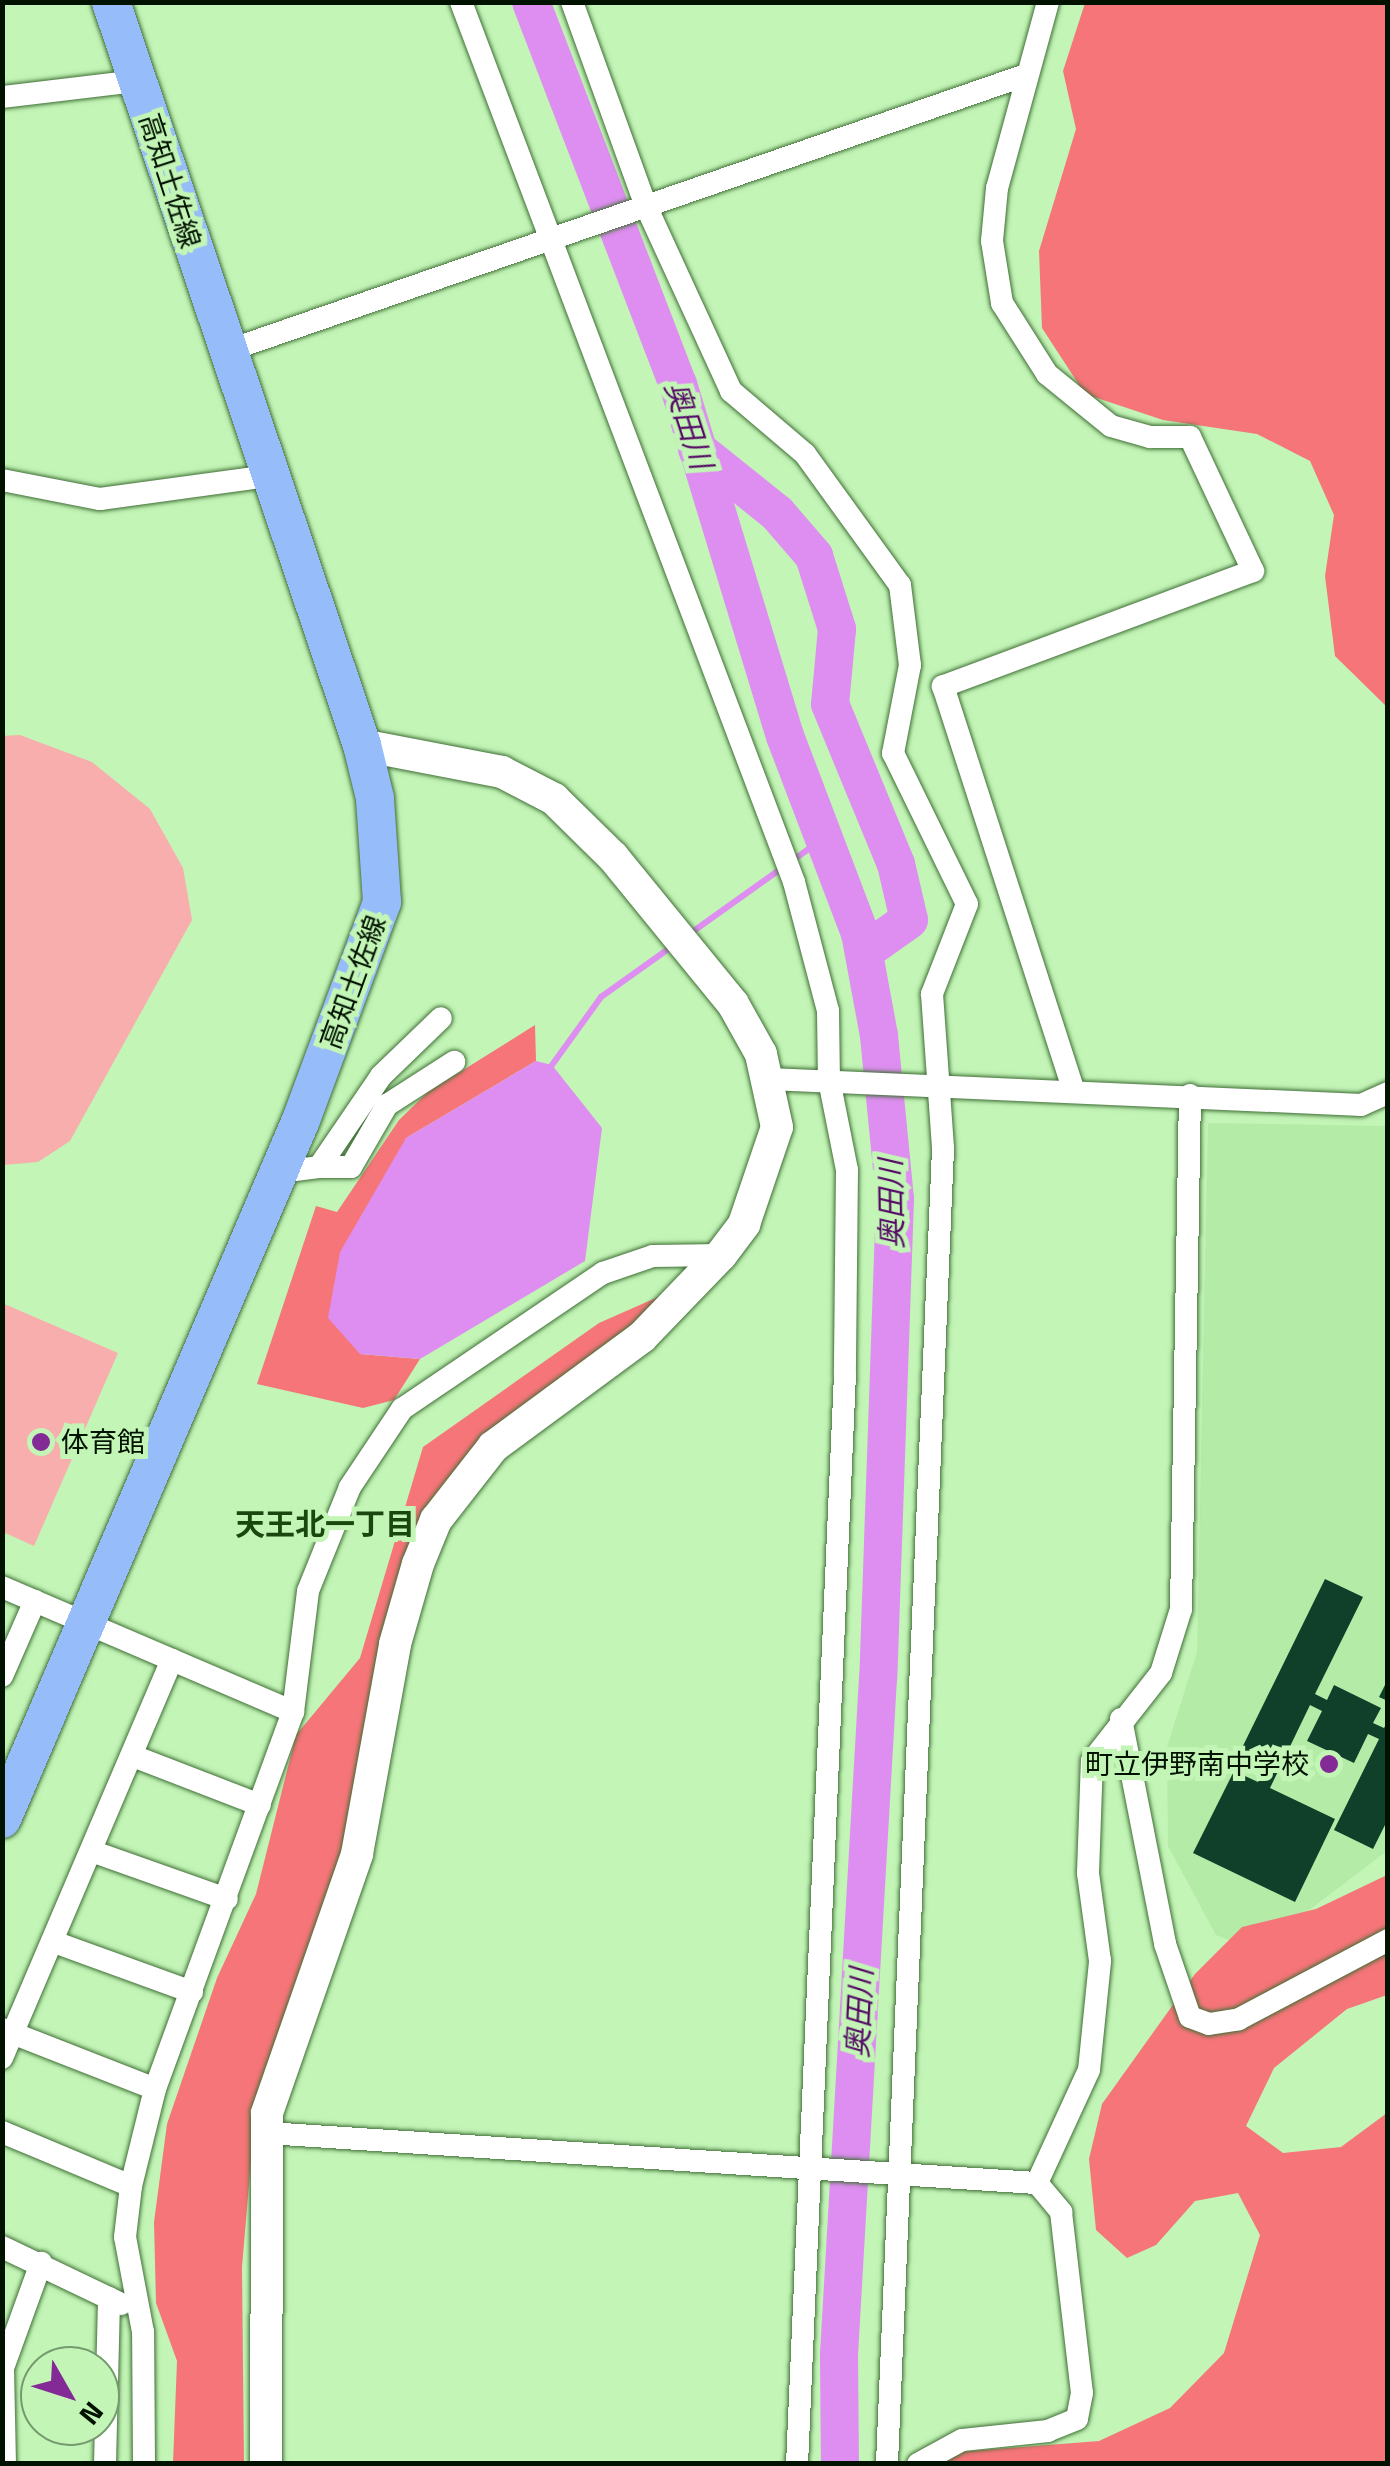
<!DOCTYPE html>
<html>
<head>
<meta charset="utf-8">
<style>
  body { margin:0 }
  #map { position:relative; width:1390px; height:2466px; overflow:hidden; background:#c2f5b6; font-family:"Titillium Web","Noto Sans JP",sans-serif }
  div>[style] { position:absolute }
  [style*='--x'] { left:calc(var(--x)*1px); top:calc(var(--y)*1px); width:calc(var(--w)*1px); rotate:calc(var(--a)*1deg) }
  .built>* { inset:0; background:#b3eba7 }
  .green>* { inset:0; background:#f8aead }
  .forest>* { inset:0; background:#f67579 }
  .water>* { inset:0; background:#dd8ef0 }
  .stream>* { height:6px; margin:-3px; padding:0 3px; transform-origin:3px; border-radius:3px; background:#dd8ef0 }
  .river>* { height:38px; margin:-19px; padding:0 19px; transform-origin:19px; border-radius:19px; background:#dd8ef0 }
  .building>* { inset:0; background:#103f2a }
  .roads { filter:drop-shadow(0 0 2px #406e36) drop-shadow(0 0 2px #406e36) }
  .street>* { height:22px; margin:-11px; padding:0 11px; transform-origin:11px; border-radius:11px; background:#fff }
  .secondary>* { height:32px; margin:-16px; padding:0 16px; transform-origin:16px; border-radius:16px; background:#fff }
  .primary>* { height:38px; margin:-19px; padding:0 19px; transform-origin:19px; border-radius:19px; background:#96bcfa }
  .dots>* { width:28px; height:28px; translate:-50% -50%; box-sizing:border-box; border:5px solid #c2f5b6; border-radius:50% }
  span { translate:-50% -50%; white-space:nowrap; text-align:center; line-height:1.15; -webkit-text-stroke:10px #c2f5b6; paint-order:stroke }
  .street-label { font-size:28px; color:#021200 }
  .poi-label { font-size:28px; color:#021200 }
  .left { translate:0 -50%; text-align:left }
  .right { translate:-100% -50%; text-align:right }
  .water-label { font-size:30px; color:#560a66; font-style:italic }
  .neighbourhood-label { font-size:30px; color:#1a470e; font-weight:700 }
  .frame { position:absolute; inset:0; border:5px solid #021200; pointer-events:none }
  .north { position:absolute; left:20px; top:2346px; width:100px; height:100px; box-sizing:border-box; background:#c2f5b6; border:2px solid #759a6d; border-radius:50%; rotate:129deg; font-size:28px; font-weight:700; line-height:40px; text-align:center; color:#021200 }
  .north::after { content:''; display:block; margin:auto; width:35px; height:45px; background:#832a96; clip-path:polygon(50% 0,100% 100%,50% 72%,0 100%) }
</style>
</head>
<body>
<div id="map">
  <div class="built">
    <div style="clip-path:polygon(1208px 1123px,1387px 1126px,1387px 1851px,1256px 1950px,1216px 1935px,1168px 1846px,1167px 1747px,1197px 1652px)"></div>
  </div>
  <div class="green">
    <div style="clip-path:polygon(20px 735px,92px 762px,150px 809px,183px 868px,192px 920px,70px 1141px,38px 1162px,3px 1165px,2px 736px)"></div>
    <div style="clip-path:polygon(2px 1303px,118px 1353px,34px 1546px,3px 1532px)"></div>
  </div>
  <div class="forest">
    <div style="clip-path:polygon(1085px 3px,1387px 3px,1387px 707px,1335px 656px,1325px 576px,1334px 515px,1310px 461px,1257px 434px,1163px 420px,1085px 394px,1042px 328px,1039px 251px,1076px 129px,1063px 71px)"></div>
    <div style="clip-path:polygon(535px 1025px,536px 1061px,406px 1138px,360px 1354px,420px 1359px,394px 1400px,363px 1408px,257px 1384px,316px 1206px,337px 1212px,399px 1120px,428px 1092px)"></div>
    <div style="clip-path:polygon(710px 1274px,461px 1476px,252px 2149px,242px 2267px,244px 2463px,173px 2463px,177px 2361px,156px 2303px,154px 2222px,167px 2124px,217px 1978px,256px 1894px,296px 1735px,360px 1658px,423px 1447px,599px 1323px)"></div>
    <div style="clip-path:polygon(1387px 1875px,1387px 1995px,1347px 2009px,1274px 2068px,1246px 2126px,1283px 2153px,1341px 2147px,1387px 2113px,1387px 2463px,943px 2464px,944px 2453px,1099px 2441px,1170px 2408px,1224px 2353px,1260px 2235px,1238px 2193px,1195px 2201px,1156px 2245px,1127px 2258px,1096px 2230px,1089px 2159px,1102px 2104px,1195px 1974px,1242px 1927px,1316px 1909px)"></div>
  </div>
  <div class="water">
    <div style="clip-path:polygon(536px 1061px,552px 1065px,602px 1128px,585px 1261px,420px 1359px,360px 1354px,328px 1318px,340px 1252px,406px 1138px)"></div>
  </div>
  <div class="stream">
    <div style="--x:688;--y:935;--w:167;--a:-35.5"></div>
    <div style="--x:552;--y:1065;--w:84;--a:-54.2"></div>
    <div style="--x:601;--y:997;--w:90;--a:-35.5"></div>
  </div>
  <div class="river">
    <div style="--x:531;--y:2;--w:409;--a:69"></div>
    <div style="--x:678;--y:384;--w:368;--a:73.1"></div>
    <div style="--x:785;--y:736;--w:211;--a:69.2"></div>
    <div style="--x:860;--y:933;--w:105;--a:79.5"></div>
    <div style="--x:879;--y:1036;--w:164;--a:84.4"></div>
    <div style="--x:895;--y:1199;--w:479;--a:92"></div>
    <div style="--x:878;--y:1678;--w:678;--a:93.3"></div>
    <div style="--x:839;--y:2355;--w:109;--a:89.5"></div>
    <div style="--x:697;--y:449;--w:102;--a:38.7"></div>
    <div style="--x:777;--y:513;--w:57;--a:49.3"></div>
    <div style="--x:814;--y:556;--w:77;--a:72.5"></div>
    <div style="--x:837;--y:629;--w:75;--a:95.3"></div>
    <div style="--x:830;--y:704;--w:173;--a:67.6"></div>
    <div style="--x:896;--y:864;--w:57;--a:76.9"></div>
    <div style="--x:909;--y:920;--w:55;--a:144.6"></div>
  </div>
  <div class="building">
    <div style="clip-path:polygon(1325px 1579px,1363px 1597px,1315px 1694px,1327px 1700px,1334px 1685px,1381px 1708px,1373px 1723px,1384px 1728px,1388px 1721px,1388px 1819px,1373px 1849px,1334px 1830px,1379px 1739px,1368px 1734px,1354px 1763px,1307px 1741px,1322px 1711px,1310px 1705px,1270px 1788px,1335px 1819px,1295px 1902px,1193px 1853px,1234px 1771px,1258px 1782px,1264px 1769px,1238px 1756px)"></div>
    <div style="clip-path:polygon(1388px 1679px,1388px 1701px,1379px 1697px)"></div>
  </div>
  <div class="roads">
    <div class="street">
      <div style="--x:461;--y:2;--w:941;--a:69.27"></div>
      <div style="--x:794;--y:882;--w:133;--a:75.2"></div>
      <div style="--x:828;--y:1011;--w:69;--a:89.2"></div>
      <div style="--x:829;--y:1080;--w:92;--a:78.7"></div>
      <div style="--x:847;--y:1170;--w:204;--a:90.6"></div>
      <div style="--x:845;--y:1374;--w:1091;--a:92.52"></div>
      <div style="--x:572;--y:2;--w:217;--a:70.1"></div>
      <div style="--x:646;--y:206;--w:204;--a:65.3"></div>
      <div style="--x:731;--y:391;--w:97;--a:40.4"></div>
      <div style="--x:805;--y:454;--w:162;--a:54.1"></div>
      <div style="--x:900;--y:585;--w:81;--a:82.9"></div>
      <div style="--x:910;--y:665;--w:90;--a:100.9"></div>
      <div style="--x:893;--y:753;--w:168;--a:63.9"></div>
      <div style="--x:967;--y:904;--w:97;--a:111.3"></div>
      <div style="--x:932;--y:994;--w:155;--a:85.9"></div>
      <div style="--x:943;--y:1149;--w:1316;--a:92.44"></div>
      <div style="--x:1048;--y:2;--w:193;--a:105.3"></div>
      <div style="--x:997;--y:188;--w:53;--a:95.4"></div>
      <div style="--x:992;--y:241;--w:63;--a:80.8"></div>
      <div style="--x:1002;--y:303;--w:84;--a:57.6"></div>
      <div style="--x:1047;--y:374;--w:82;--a:39.1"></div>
      <div style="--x:1111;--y:426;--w:41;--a:15.8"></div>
      <div style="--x:1150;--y:437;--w:40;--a:0"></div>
      <div style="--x:1190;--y:437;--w:148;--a:64.8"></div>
      <div style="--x:1253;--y:571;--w:331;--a:159.6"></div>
      <div style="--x:943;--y:686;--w:422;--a:72.1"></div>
      <div style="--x:2;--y:97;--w:136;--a:-6.8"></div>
      <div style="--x:227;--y:351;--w:842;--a:-19.06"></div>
      <div style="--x:2;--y:480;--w:100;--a:11"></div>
      <div style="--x:100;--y:499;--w:169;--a:-7.8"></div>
      <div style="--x:769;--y:1079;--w:593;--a:2.51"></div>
      <div style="--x:1361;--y:1105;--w:30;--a:-24"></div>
      <div style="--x:319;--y:1167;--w:32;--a:0"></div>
      <div style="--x:351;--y:1167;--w:72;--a:-59.9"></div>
      <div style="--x:387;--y:1105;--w:80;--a:-32.7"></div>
      <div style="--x:279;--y:1172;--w:40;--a:-7.1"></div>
      <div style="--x:319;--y:1167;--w:110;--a:-55.7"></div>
      <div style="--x:381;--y:1076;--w:83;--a:-44"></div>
      <div style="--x:2;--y:1587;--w:317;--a:23.2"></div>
      <div style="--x:2;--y:1676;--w:82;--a:-66.3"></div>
      <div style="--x:1121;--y:1719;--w:229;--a:78.9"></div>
      <div style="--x:1165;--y:1944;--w:77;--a:71.1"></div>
      <div style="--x:1190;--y:2017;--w:20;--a:20"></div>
      <div style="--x:1209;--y:2024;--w:30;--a:-9"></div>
      <div style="--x:1239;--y:2019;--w:169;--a:-27.9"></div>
      <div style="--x:133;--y:1756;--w:136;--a:21.1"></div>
      <div style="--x:94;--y:1852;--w:141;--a:19.5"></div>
      <div style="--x:54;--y:1942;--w:147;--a:19.9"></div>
      <div style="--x:2;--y:2029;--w:164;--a:21.4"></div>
      <div style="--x:2;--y:2058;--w:433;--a:-66.9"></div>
      <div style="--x:2;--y:2132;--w:140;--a:22.7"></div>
      <div style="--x:267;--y:2133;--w:772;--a:3.72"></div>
      <div style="--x:1037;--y:2183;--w:38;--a:50"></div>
      <div style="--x:1061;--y:2212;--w:182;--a:83.4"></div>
      <div style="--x:1082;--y:2393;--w:26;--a:101"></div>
      <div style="--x:1077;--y:2419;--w:31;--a:158"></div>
      <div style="--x:1048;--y:2431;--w:86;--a:174"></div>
      <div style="--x:962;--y:2440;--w:50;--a:151.4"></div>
      <div style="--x:1037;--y:2183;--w:124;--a:-65.3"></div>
      <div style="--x:1089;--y:2070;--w:110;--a:-84.2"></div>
      <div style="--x:1100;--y:1961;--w:89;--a:-97.8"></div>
      <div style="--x:1088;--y:1873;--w:112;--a:-88"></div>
      <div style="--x:1092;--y:1761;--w:112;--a:-51.9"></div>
      <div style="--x:1161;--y:1673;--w:67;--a:-72.6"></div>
      <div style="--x:1181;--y:1609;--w:514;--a:-89"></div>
      <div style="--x:2;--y:2247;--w:132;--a:25.6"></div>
      <div style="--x:5;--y:2464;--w:96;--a:-91.2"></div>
      <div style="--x:3;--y:2368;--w:112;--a:-70.1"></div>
      <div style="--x:105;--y:2464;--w:166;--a:-88.6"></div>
      <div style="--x:144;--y:2464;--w:132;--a:-90.4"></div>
      <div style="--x:143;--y:2332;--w:97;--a:-100.7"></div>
      <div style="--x:125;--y:2237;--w:51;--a:-83.3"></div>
      <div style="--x:131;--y:2186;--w:100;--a:-76.1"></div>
      <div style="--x:155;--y:2089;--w:401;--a:-69.9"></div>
      <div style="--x:293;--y:1712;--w:122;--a:-82.9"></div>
      <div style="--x:308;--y:1591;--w:112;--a:-68"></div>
      <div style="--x:350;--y:1487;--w:94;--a:-56.3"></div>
      <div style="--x:402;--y:1409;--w:243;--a:-34.1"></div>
      <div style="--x:603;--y:1273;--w:53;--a:-18.8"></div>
      <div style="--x:653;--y:1256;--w:68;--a:-0.8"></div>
    </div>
    <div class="secondary">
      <div style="--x:266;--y:2464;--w:351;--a:-89.8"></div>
      <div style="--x:267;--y:2113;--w:274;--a:-70.8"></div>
      <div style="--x:357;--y:1854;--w:213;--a:-79.7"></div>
      <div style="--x:395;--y:1644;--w:83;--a:-74"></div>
      <div style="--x:418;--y:1564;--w:48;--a:-67.8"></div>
      <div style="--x:436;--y:1520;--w:93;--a:-52"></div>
      <div style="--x:493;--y:1447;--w:185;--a:-36.4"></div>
      <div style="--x:642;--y:1337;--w:114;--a:-46.1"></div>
      <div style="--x:721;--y:1255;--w:39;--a:-53"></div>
      <div style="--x:744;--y:1224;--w:102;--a:-71.2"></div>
      <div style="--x:777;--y:1127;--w:75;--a:-102.4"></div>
      <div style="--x:761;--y:1054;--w:57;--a:-119.2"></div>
      <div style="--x:733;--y:1004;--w:190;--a:-129.2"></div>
      <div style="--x:613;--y:857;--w:83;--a:-135.5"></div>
      <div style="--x:554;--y:799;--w:59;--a:-152.6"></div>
      <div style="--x:502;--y:772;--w:143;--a:-169.1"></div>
    </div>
    <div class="primary">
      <div style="--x:2;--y:1819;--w:760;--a:-66.84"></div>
      <div style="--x:301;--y:1120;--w:233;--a:-69.6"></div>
      <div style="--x:382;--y:902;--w:104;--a:-93.9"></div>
      <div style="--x:375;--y:798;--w:55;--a:-103.8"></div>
      <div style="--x:362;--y:745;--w:784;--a:-108.67"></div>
    </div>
  </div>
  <div class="dots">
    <div style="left:41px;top:1442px;background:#832a96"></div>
    <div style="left:1329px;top:1764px;background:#832a96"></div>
  </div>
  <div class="street-label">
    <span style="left:170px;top:181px;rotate:72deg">高知土佐線</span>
    <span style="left:353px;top:982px;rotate:-70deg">高知土佐線</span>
  </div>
  <div class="poi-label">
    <span class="left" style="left:61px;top:1442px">体育館</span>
    <span class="right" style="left:1309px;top:1764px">町立伊野南中学校</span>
  </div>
  <div class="water-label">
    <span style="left:689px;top:425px;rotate:72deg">奥田川</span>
    <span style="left:891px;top:1204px;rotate:-91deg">奥田川</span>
    <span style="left:859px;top:2013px;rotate:-87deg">奥田川</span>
  </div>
  <div class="neighbourhood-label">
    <span style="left:325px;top:1524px">天王北一丁目</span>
  </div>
  <div class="frame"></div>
  <div class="north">N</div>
</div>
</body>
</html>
